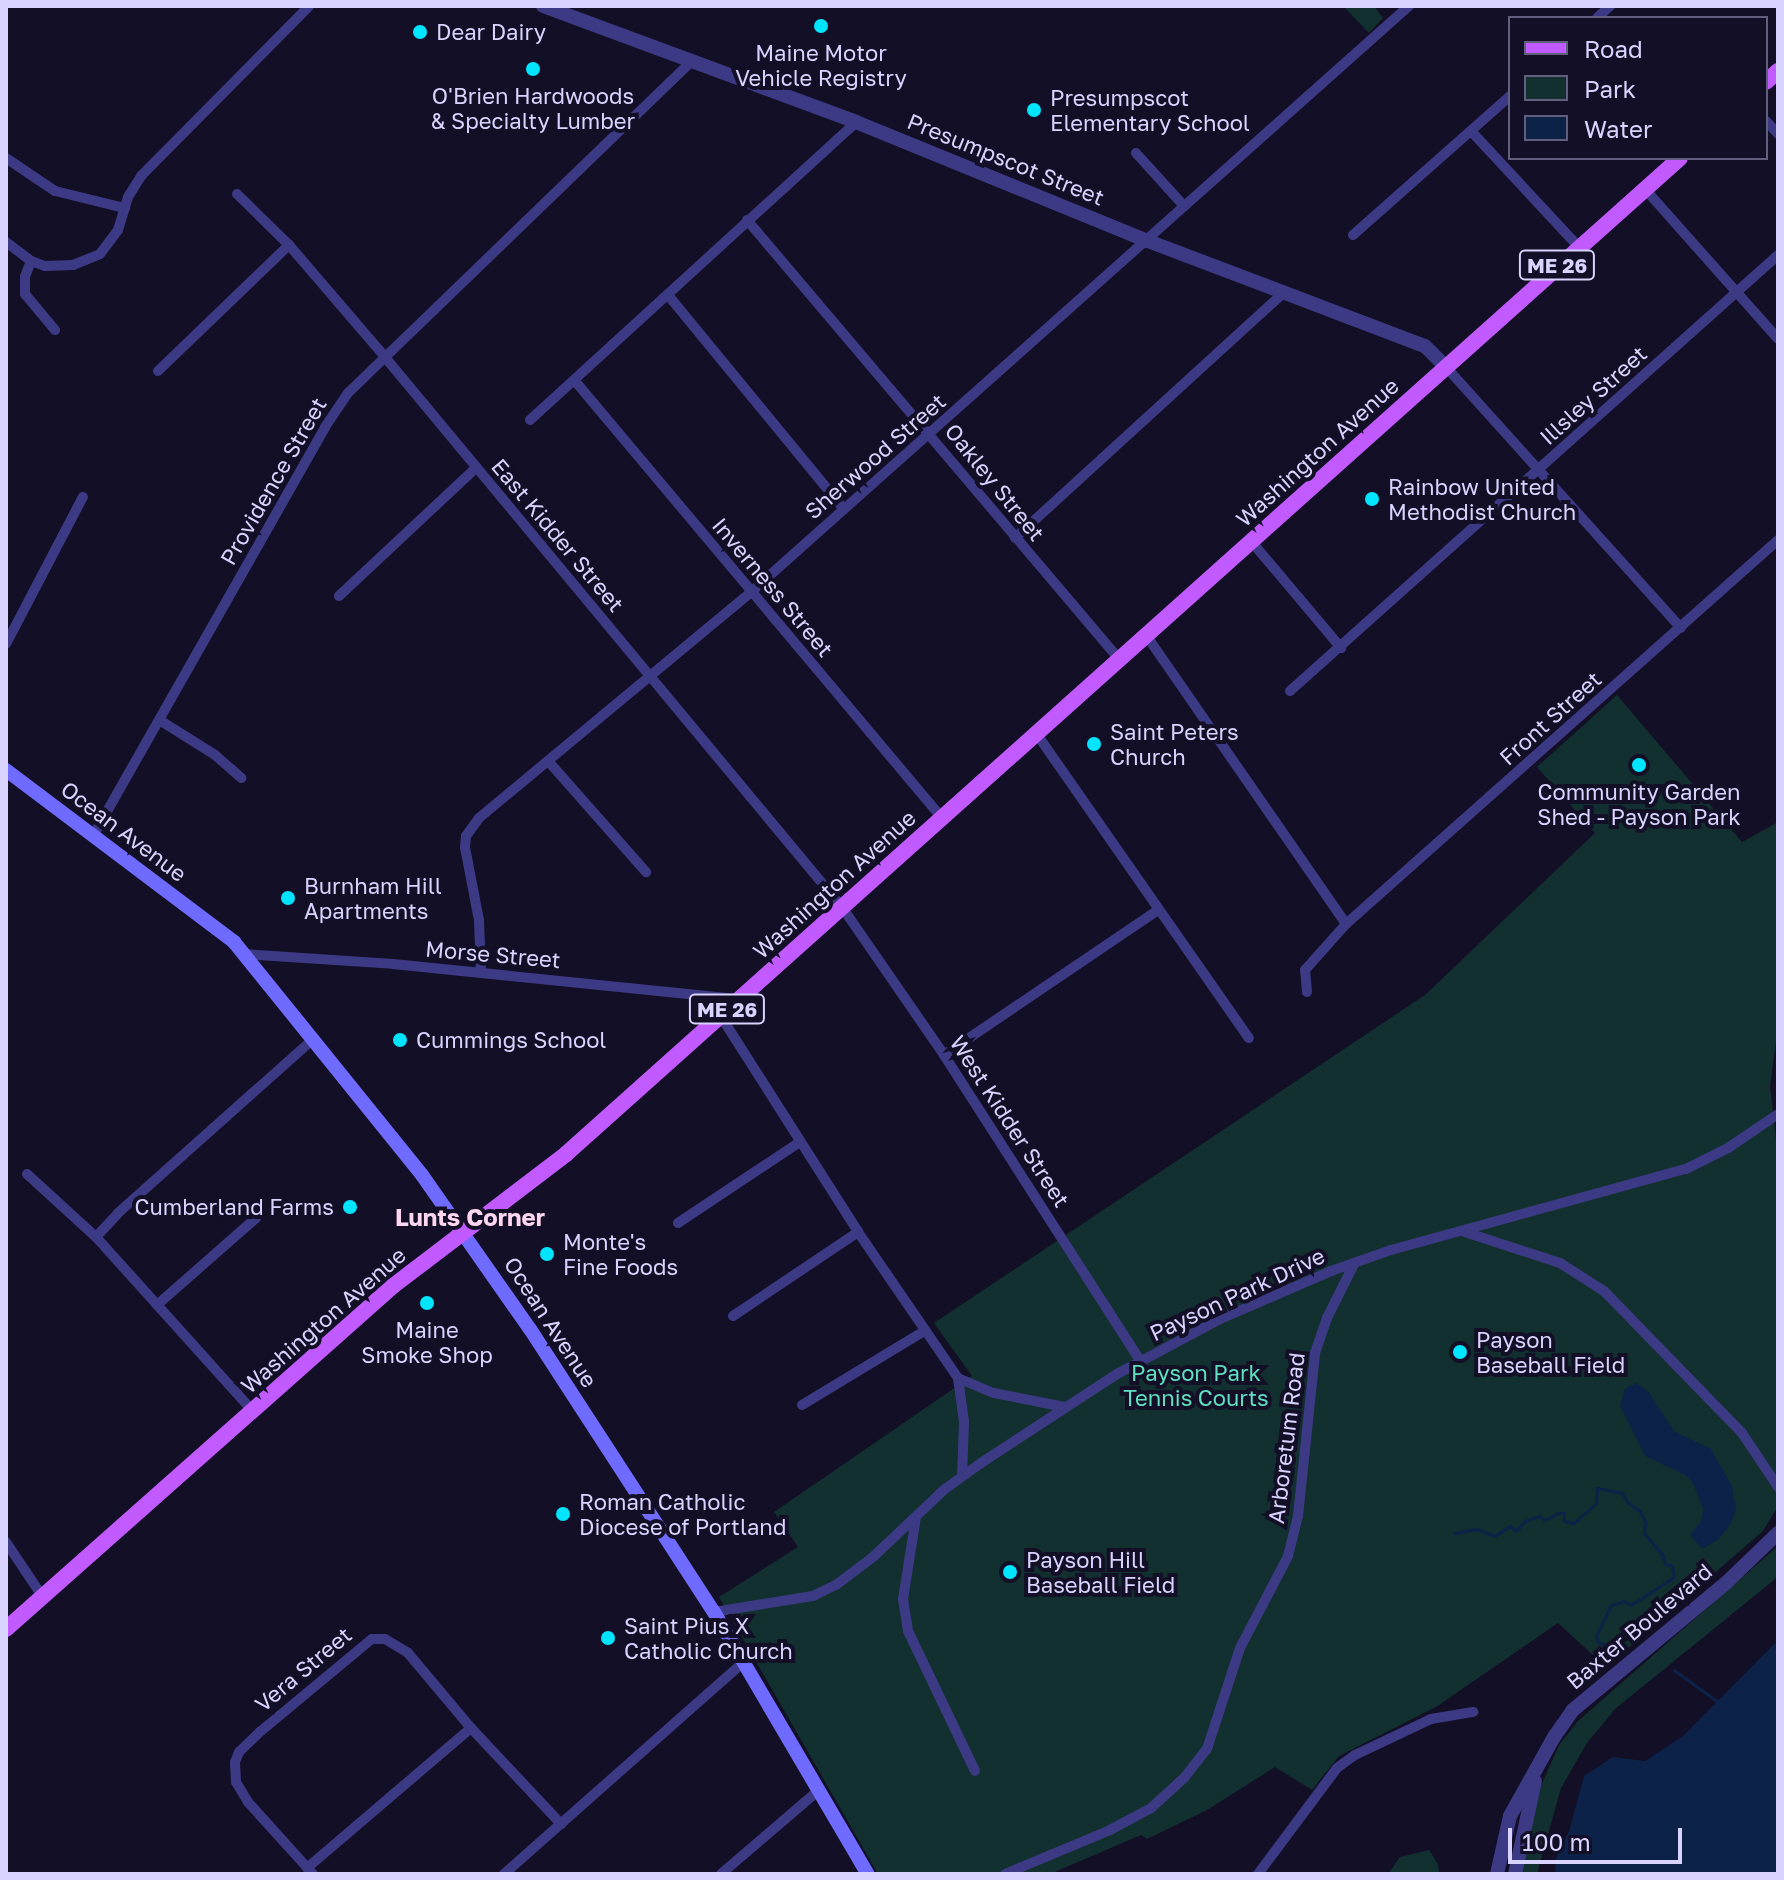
<!DOCTYPE html>
<html>
<head>
<meta charset="utf-8">
<style>
  body { margin:0 }
  #map { position:relative; width:1784px; height:1880px; overflow:hidden; background:#130f26; font-family:"Golos Text",sans-serif }
  div>[style] { position:absolute }
  [style*='--x'] { left:calc(var(--x)*1px); top:calc(var(--y)*1px); width:calc(var(--w)*1px); rotate:calc(var(--a)*1deg) }
  .green>* { inset:0; background:#12302f }
  .water>* { inset:0; background:#0c2248 }
  .stream>* { height:3px; margin:-1.5px; padding:0 1.5px; transform-origin:1.5px; border-radius:1.5px; background:#0c2248 }
  .minor>* { height:10px; margin:-5px; padding:0 5px; transform-origin:5px; border-radius:5px; background:#3d3a85 }
  .tertiary>* { height:14px; margin:-7px; padding:0 7px; transform-origin:7px; border-radius:7px; background:#3d3a85 }
  .secondary>* { height:14px; margin:-7px; padding:0 7px; transform-origin:7px; border-radius:7px; background:#6f6bff }
  .primary>* { height:16px; margin:-8px; padding:0 8px; transform-origin:8px; border-radius:8px; background:#c25bff }
  .dots>* { width:22px; height:22px; translate:-50% -50%; box-sizing:border-box; border:4px solid #130f26; border-radius:50% }
  span { translate:-50% -50%; white-space:nowrap; text-align:center; line-height:1.15; -webkit-text-stroke:8px #130f26; paint-order:stroke }
  .shield-label span { padding:2px 6px; background:#130f26; border:2px solid; border-radius:6px; -webkit-text-stroke-width:0 }
  .shield-label { font-size:20px; color:#d9d4ff; font-weight:700 }
  .poi-label { font-size:22px; color:#d9d4ff }
  .left { translate:0 -50%; text-align:left }
  .right { translate:-100% -50%; text-align:right }
  .street-label { font-size:22px; color:#d9d4ff }
  .park-label { font-size:22px; color:#5fe0c0 }
  .neighbourhood-label { font-size:24px; color:#ffd6f0; font-weight:700 }
  .frame { position:absolute; inset:0; border:8px solid #d9d4ff; pointer-events:none }
  .legend { position:absolute; left:1508px; top:16px; width:260px; height:144px; box-sizing:border-box; background:#130f26; border:2px solid #625e7d; margin:0; padding:10px 14px; list-style:none; font-size:24px; color:#d9d4ff }
  .legend li { display:flex; align-items:center; gap:16px; height:40px }
  .legend b { width:40px; border:2px solid #625e7d }
  .scale { position:absolute; left:1508px; top:1828px; width:174px; height:36px; box-sizing:border-box; border:4px solid #d9d4ff; border-top:0; padding-left:10px; font-size:24px; line-height:28px; white-space:nowrap; color:#d9d4ff; -webkit-text-stroke:6px #130f26; paint-order:stroke }
</style>
</head>
<body>
<div id="map">
  <div class="green">
    <div style="clip-path:polygon(1343px 6px,1374px 6px,1383px 18px,1369px 33px)"></div>
    <div style="clip-path:polygon(1617px 695px,1742px 842px,1778px 822px,1778px 1027px,1770px 1086px,1778px 1157px,1778px 1506px,1763px 1531px,1606px 1667px,1558px 1623px,1436px 1707px,1339px 1756px,1312px 1790px,1275px 1767px,1207px 1810px,1147px 1839px,1141px 1835px,1050px 1874px,878px 1874px,719px 1597px,798px 1547px,774px 1512px,972px 1376px,934px 1323px,1425px 995px,1595px 833px,1537px 767px)"></div>
    <div style="clip-path:polygon(1778px 1546px,1778px 1575px,1774px 1580px,1615px 1709px,1587px 1743px,1561px 1788px,1537px 1874px,1516px 1874px,1532px 1806px,1559px 1745px,1578px 1721px)"></div>
    <div style="clip-path:polygon(1429px 1850px,1438px 1864px,1439px 1874px,1388px 1874px,1400px 1857px)"></div>
  </div>
  <div class="water">
    <div style="clip-path:polygon(1636px 1383px,1648px 1391px,1674px 1431px,1711px 1449px,1732px 1486px,1736px 1510px,1730px 1525px,1718px 1540px,1702px 1549px,1690px 1535px,1701px 1521px,1703px 1508px,1693px 1483px,1685px 1475px,1645px 1456px,1620px 1406px,1625px 1389px)"></div>
    <div style="clip-path:polygon(1778px 1640px,1778px 1874px,1555px 1874px,1556px 1858px,1569px 1831px,1584px 1776px,1613px 1757px,1645px 1761px,1683px 1736px)"></div>
  </div>
  <div class="stream">
    <div style="--x:1454;--y:1533;--w:23;--a:-10"></div>
    <div style="--x:1477;--y:1529;--w:18;--a:22"></div>
    <div style="--x:1494;--y:1536;--w:19;--a:-32"></div>
    <div style="--x:1510;--y:1526;--w:8;--a:40"></div>
    <div style="--x:1516;--y:1531;--w:13;--a:-48"></div>
    <div style="--x:1525;--y:1521;--w:15;--a:-20"></div>
    <div style="--x:1539;--y:1516;--w:7;--a:34"></div>
    <div style="--x:1545;--y:1520;--w:15;--a:-28"></div>
    <div style="--x:1558;--y:1513;--w:6;--a:0"></div>
    <div style="--x:1564;--y:1513;--w:8;--a:90"></div>
    <div style="--x:1564;--y:1521;--w:10;--a:11"></div>
    <div style="--x:1574;--y:1523;--w:30;--a:-42"></div>
    <div style="--x:1596;--y:1503;--w:15;--a:-86"></div>
    <div style="--x:1597;--y:1488;--w:25;--a:11"></div>
    <div style="--x:1622;--y:1493;--w:12;--a:59"></div>
    <div style="--x:1628;--y:1503;--w:14;--a:34"></div>
    <div style="--x:1640;--y:1511;--w:12;--a:66"></div>
    <div style="--x:1645;--y:1522;--w:11;--a:95"></div>
    <div style="--x:1644;--y:1533;--w:30;--a:50"></div>
    <div style="--x:1663;--y:1556;--w:7;--a:82"></div>
    <div style="--x:1664;--y:1563;--w:9;--a:21"></div>
    <div style="--x:1672;--y:1566;--w:11;--a:80"></div>
    <div style="--x:1674;--y:1577;--w:51;--a:146.9"></div>
    <div style="--x:1631;--y:1605;--w:8;--a:-150"></div>
    <div style="--x:1624;--y:1601;--w:14;--a:163"></div>
    <div style="--x:1611;--y:1605;--w:34;--a:116"></div>
    <div style="--x:1596;--y:1636;--w:6;--a:72"></div>
    <div style="--x:1598;--y:1642;--w:9;--a:21"></div>
    <div style="--x:1674;--y:1670;--w:54;--a:36"></div>
  </div>
  <div class="minor">
    <div style="--x:1597;--y:18;--w:18;--a:-43"></div>
    <div style="--x:1766;--y:121;--w:18;--a:47"></div>
    <div style="--x:1471;--y:131;--w:157;--a:47.1"></div>
    <div style="--x:1136;--y:153;--w:72;--a:47.8"></div>
    <div style="--x:6;--y:158;--w:59;--a:34"></div>
    <div style="--x:55;--y:191;--w:72;--a:13.7"></div>
    <div style="--x:1645;--y:189;--w:200;--a:48.4"></div>
    <div style="--x:237;--y:194;--w:73;--a:44.4"></div>
    <div style="--x:289;--y:245;--w:146;--a:49.4"></div>
    <div style="--x:384;--y:356;--w:716;--a:50.27"></div>
    <div style="--x:842;--y:907;--w:180;--a:55.4"></div>
    <div style="--x:944;--y:1055;--w:363;--a:57.3"></div>
    <div style="--x:747;--y:220;--w:575;--a:49.72"></div>
    <div style="--x:1353;--y:235;--w:210;--a:-41.5"></div>
    <div style="--x:6;--y:242;--w:31;--a:37"></div>
    <div style="--x:31;--y:261;--w:15;--a:20"></div>
    <div style="--x:45;--y:266;--w:28;--a:-2"></div>
    <div style="--x:73;--y:265;--w:29;--a:-22"></div>
    <div style="--x:100;--y:254;--w:30;--a:-53"></div>
    <div style="--x:118;--y:230;--w:34;--a:-73"></div>
    <div style="--x:128;--y:197;--w:25;--a:-58"></div>
    <div style="--x:141;--y:176;--w:239;--a:-45.3"></div>
    <div style="--x:31;--y:261;--w:17;--a:111"></div>
    <div style="--x:25;--y:277;--w:17;--a:90"></div>
    <div style="--x:25;--y:294;--w:47;--a:50.2"></div>
    <div style="--x:668;--y:295;--w:277;--a:50.6"></div>
    <div style="--x:1446;--y:367;--w:351;--a:48"></div>
    <div style="--x:158;--y:371;--w:182;--a:-43.9"></div>
    <div style="--x:575;--y:381;--w:571;--a:49.98"></div>
    <div style="--x:530;--y:420;--w:442;--a:-42.4"></div>
    <div style="--x:1015;--y:538;--w:363;--a:-42.4"></div>
    <div style="--x:1251;--y:541;--w:140;--a:49.9"></div>
    <div style="--x:339;--y:596;--w:187;--a:-43.1"></div>
    <div style="--x:1146;--y:635;--w:351;--a:55.3"></div>
    <div style="--x:6;--y:644;--w:166;--a:-62.4"></div>
    <div style="--x:1290;--y:691;--w:654;--a:-41.78"></div>
    <div style="--x:161;--y:721;--w:64;--a:32.2"></div>
    <div style="--x:215;--y:755;--w:35;--a:41"></div>
    <div style="--x:1036;--y:733;--w:372;--a:55.1"></div>
    <div style="--x:549;--y:762;--w:147;--a:48.6"></div>
    <div style="--x:93;--y:836;--w:470;--a:-60.4"></div>
    <div style="--x:325;--y:427;--w:41;--a:-55.9"></div>
    <div style="--x:348;--y:393;--w:475;--a:-44"></div>
    <div style="--x:244;--y:954;--w:149;--a:3.8"></div>
    <div style="--x:393;--y:964;--w:348;--a:5.8"></div>
    <div style="--x:481;--y:973;--w:53;--a:-92.2"></div>
    <div style="--x:479;--y:920;--w:74;--a:-100.9"></div>
    <div style="--x:465;--y:847;--w:11;--a:-85"></div>
    <div style="--x:466;--y:836;--w:22;--a:-54"></div>
    <div style="--x:479;--y:818;--w:354;--a:-39.7"></div>
    <div style="--x:751;--y:592;--w:881;--a:-41.69"></div>
    <div style="--x:1307;--y:992;--w:22;--a:-95"></div>
    <div style="--x:1305;--y:970;--w:62;--a:-48.3"></div>
    <div style="--x:1346;--y:924;--w:578;--a:-41.63"></div>
    <div style="--x:720;--y:1015;--w:257;--a:57.5"></div>
    <div style="--x:858;--y:1232;--w:177;--a:55.6"></div>
    <div style="--x:958;--y:1378;--w:44;--a:82.2"></div>
    <div style="--x:964;--y:1422;--w:54;--a:92.1"></div>
    <div style="--x:944;--y:1055;--w:257;--a:-34.1"></div>
    <div style="--x:27;--y:1174;--w:93;--a:42.4"></div>
    <div style="--x:96;--y:1237;--w:233;--a:48"></div>
    <div style="--x:678;--y:1223;--w:146;--a:-33.6"></div>
    <div style="--x:1465;--y:1232;--w:100;--a:18.1"></div>
    <div style="--x:1560;--y:1263;--w:52;--a:32.5"></div>
    <div style="--x:1604;--y:1291;--w:198;--a:45.8"></div>
    <div style="--x:1742;--y:1433;--w:65;--a:56.3"></div>
    <div style="--x:96;--y:1237;--w:33;--a:-47"></div>
    <div style="--x:118;--y:1213;--w:261;--a:-41.7"></div>
    <div style="--x:157;--y:1305;--w:132;--a:-41.3"></div>
    <div style="--x:733;--y:1316;--w:151;--a:-33.9"></div>
    <div style="--x:958;--y:1378;--w:39;--a:23"></div>
    <div style="--x:994;--y:1393;--w:72;--a:11.2"></div>
    <div style="--x:802;--y:1405;--w:143;--a:-31.2"></div>
    <div style="--x:916;--y:1517;--w:83;--a:99"></div>
    <div style="--x:903;--y:1599;--w:32;--a:81"></div>
    <div style="--x:908;--y:1631;--w:155;--a:64.4"></div>
    <div style="--x:6;--y:1542;--w:65;--a:56.3"></div>
    <div style="--x:714;--y:1612;--w:100;--a:-9.2"></div>
    <div style="--x:813;--y:1596;--w:25;--a:-26"></div>
    <div style="--x:836;--y:1585;--w:46;--a:-37.1"></div>
    <div style="--x:873;--y:1557;--w:99;--a:-43.4"></div>
    <div style="--x:945;--y:1489;--w:44;--a:-35.8"></div>
    <div style="--x:981;--y:1463;--w:163;--a:-33.2"></div>
    <div style="--x:1117;--y:1374;--w:115;--a:-28.1"></div>
    <div style="--x:1218;--y:1320;--w:123;--a:-23.4"></div>
    <div style="--x:1331;--y:1271;--w:64;--a:-19.3"></div>
    <div style="--x:1391;--y:1250;--w:306;--a:-15.4"></div>
    <div style="--x:1686;--y:1169;--w:47;--a:-26.6"></div>
    <div style="--x:1728;--y:1148;--w:60;--a:-34.2"></div>
    <div style="--x:307;--y:1868;--w:216;--a:-40.5"></div>
    <div style="--x:313;--y:1874;--w:97;--a:-132.1"></div>
    <div style="--x:248;--y:1802;--w:23;--a:-121"></div>
    <div style="--x:236;--y:1782;--w:20;--a:-93"></div>
    <div style="--x:235;--y:1762;--w:11;--a:-68"></div>
    <div style="--x:239;--y:1752;--w:30;--a:-44"></div>
    <div style="--x:261;--y:1731;--w:144;--a:-39.7"></div>
    <div style="--x:372;--y:1639;--w:13;--a:0"></div>
    <div style="--x:385;--y:1639;--w:27;--a:31"></div>
    <div style="--x:408;--y:1653;--w:98;--a:50"></div>
    <div style="--x:471;--y:1728;--w:132;--a:46.8"></div>
    <div style="--x:504;--y:1874;--w:320;--a:-41.5"></div>
    <div style="--x:721;--y:1874;--w:130;--a:-40.6"></div>
    <div style="--x:1005;--y:1874;--w:114;--a:-22.7"></div>
    <div style="--x:1110;--y:1830;--w:47;--a:-28.2"></div>
    <div style="--x:1151;--y:1808;--w:45;--a:-42.3"></div>
    <div style="--x:1184;--y:1778;--w:37;--a:-52"></div>
    <div style="--x:1207;--y:1749;--w:106;--a:-71.9"></div>
    <div style="--x:1240;--y:1648;--w:104;--a:-62.4"></div>
    <div style="--x:1288;--y:1556;--w:41;--a:-76"></div>
    <div style="--x:1298;--y:1516;--w:164;--a:-84"></div>
    <div style="--x:1315;--y:1353;--w:37;--a:-71"></div>
    <div style="--x:1327;--y:1318;--w:60;--a:-63.4"></div>
    <div style="--x:1258;--y:1874;--w:132;--a:-53.3"></div>
    <div style="--x:1337;--y:1768;--w:22;--a:-36"></div>
    <div style="--x:1355;--y:1755;--w:84;--a:-25.3"></div>
    <div style="--x:1431;--y:1719;--w:43;--a:-9.5"></div>
  </div>
  <div class="tertiary">
    <div style="--x:543;--y:6;--w:334;--a:20.3"></div>
    <div style="--x:856;--y:122;--w:315;--a:22.2"></div>
    <div style="--x:1148;--y:241;--w:296;--a:20.8"></div>
    <div style="--x:1425;--y:346;--w:30;--a:45"></div>
    <div style="--x:1497;--y:1874;--w:59;--a:-77.4"></div>
    <div style="--x:1510;--y:1816;--w:90;--a:-60.9"></div>
    <div style="--x:1554;--y:1737;--w:33;--a:-55"></div>
    <div style="--x:1573;--y:1710;--w:200;--a:-39.7"></div>
    <div style="--x:1727;--y:1582;--w:71;--a:-43.9"></div>
    <div style="--x:1515;--y:1874;--w:95;--a:-77.9"></div>
  </div>
  <div class="secondary">
    <div style="--x:6;--y:770;--w:286;--a:37"></div>
    <div style="--x:234;--y:942;--w:299;--a:51.1"></div>
    <div style="--x:422;--y:1175;--w:188;--a:55"></div>
    <div style="--x:530;--y:1329;--w:338;--a:57"></div>
    <div style="--x:714;--y:1612;--w:304;--a:59.6"></div>
  </div>
  <div class="primary">
    <div style="--x:1766;--y:82;--w:16;--a:-43"></div>
    <div style="--x:6;--y:1629;--w:517;--a:-41.55"></div>
    <div style="--x:393;--y:1286;--w:218;--a:-37.3"></div>
    <div style="--x:566;--y:1154;--w:1494;--a:-41.8"></div>
  </div>
  <div class="dots">
    <div style="left:821px;top:26px;background:#00e5ff"></div>
    <div style="left:420px;top:32px;background:#00e5ff"></div>
    <div style="left:533px;top:69px;background:#00e5ff"></div>
    <div style="left:1034px;top:110px;background:#00e5ff"></div>
    <div style="left:1372px;top:499px;background:#00e5ff"></div>
    <div style="left:1094px;top:744px;background:#00e5ff"></div>
    <div style="left:1639px;top:765px;background:#00e5ff"></div>
    <div style="left:288px;top:898px;background:#00e5ff"></div>
    <div style="left:400px;top:1040px;background:#00e5ff"></div>
    <div style="left:350px;top:1207px;background:#00e5ff"></div>
    <div style="left:547px;top:1254px;background:#00e5ff"></div>
    <div style="left:427px;top:1303px;background:#00e5ff"></div>
    <div style="left:1460px;top:1352px;background:#00e5ff"></div>
    <div style="left:563px;top:1514px;background:#00e5ff"></div>
    <div style="left:1010px;top:1572px;background:#00e5ff"></div>
    <div style="left:608px;top:1638px;background:#00e5ff"></div>
  </div>
  <div class="shield-label">
    <span style="left:1557px;top:265px">ME 26</span>
    <span style="left:727px;top:1009px">ME 26</span>
  </div>
  <div class="poi-label">
    <span class="left" style="left:436px;top:32px">Dear Dairy</span>
    <span style="left:821px;top:65px">Maine Motor<br>Vehicle Registry</span>
    <span style="left:533px;top:108px">O'Brien Hardwoods<br>&amp; Specialty Lumber</span>
    <span class="left" style="left:1050px;top:110px">Presumpscot<br>Elementary School</span>
    <span class="left" style="left:1388px;top:499px">Rainbow United<br>Methodist Church</span>
    <span class="left" style="left:1110px;top:744px">Saint Peters<br>Church</span>
    <span style="left:1639px;top:804px">Community Garden<br>Shed - Payson Park</span>
    <span class="left" style="left:304px;top:898px">Burnham Hill<br>Apartments</span>
    <span class="left" style="left:416px;top:1040px">Cummings School</span>
    <span class="right" style="left:334px;top:1207px">Cumberland Farms</span>
    <span class="left" style="left:563px;top:1254px">Monte's<br>Fine Foods</span>
    <span style="left:427px;top:1342px">Maine<br>Smoke Shop</span>
    <span class="left" style="left:1476px;top:1352px">Payson<br>Baseball Field</span>
    <span class="left" style="left:579px;top:1514px">Roman Catholic<br>Diocese of Portland</span>
    <span class="left" style="left:1026px;top:1572px">Payson Hill<br>Baseball Field</span>
    <span class="left" style="left:624px;top:1638px">Saint Pius X<br>Catholic Church</span>
  </div>
  <div class="street-label">
    <span style="left:1006px;top:159px;rotate:22deg">Presumpscot Street</span>
    <span style="left:1593px;top:395px;rotate:-42deg">Illsley Street</span>
    <span style="left:1317px;top:452px;rotate:-42deg">Washington Avenue</span>
    <span style="left:875px;top:456px;rotate:-41deg">Sherwood Street</span>
    <span style="left:273px;top:481px;rotate:-60deg">Providence Street</span>
    <span style="left:995px;top:482px;rotate:51deg">Oakley Street</span>
    <span style="left:558px;top:535px;rotate:50deg">East Kidder Street</span>
    <span style="left:773px;top:587px;rotate:50deg">Inverness Street</span>
    <span style="left:1550px;top:718px;rotate:-42deg">Front Street</span>
    <span style="left:124px;top:831px;rotate:37deg">Ocean Avenue</span>
    <span style="left:834px;top:884px;rotate:-42deg">Washington Avenue</span>
    <span style="left:493px;top:954px;rotate:5deg">Morse Street</span>
    <span style="left:1010px;top:1121px;rotate:57deg">West Kidder Street</span>
    <span style="left:1237px;top:1294px;rotate:-25deg">Payson Park Drive</span>
    <span style="left:323px;top:1320px;rotate:-41deg">Washington Avenue</span>
    <span style="left:551px;top:1322px;rotate:57deg">Ocean Avenue</span>
    <span style="left:1286px;top:1438px;rotate:-83deg">Arboretum Road</span>
    <span style="left:1639px;top:1626px;rotate:-40deg">Baxter Boulevard</span>
    <span style="left:303px;top:1669px;rotate:-40deg">Vera Street</span>
  </div>
  <div class="park-label">
    <span style="left:1196px;top:1385px">Payson Park<br>Tennis Courts</span>
  </div>
  <div class="neighbourhood-label">
    <span style="left:470px;top:1217px">Lunts Corner</span>
  </div>
  <div class="frame"></div>
  <ul class="legend">
  <li><b style="height:10px;background:#c25bff"></b>Road</li>
  <li><b style="height:22px;background:#12302f"></b>Park</li>
  <li><b style="height:22px;background:#0c2248"></b>Water</li>
  </ul>
  <div class="scale">100 m</div>
</div>
</body>
</html>
